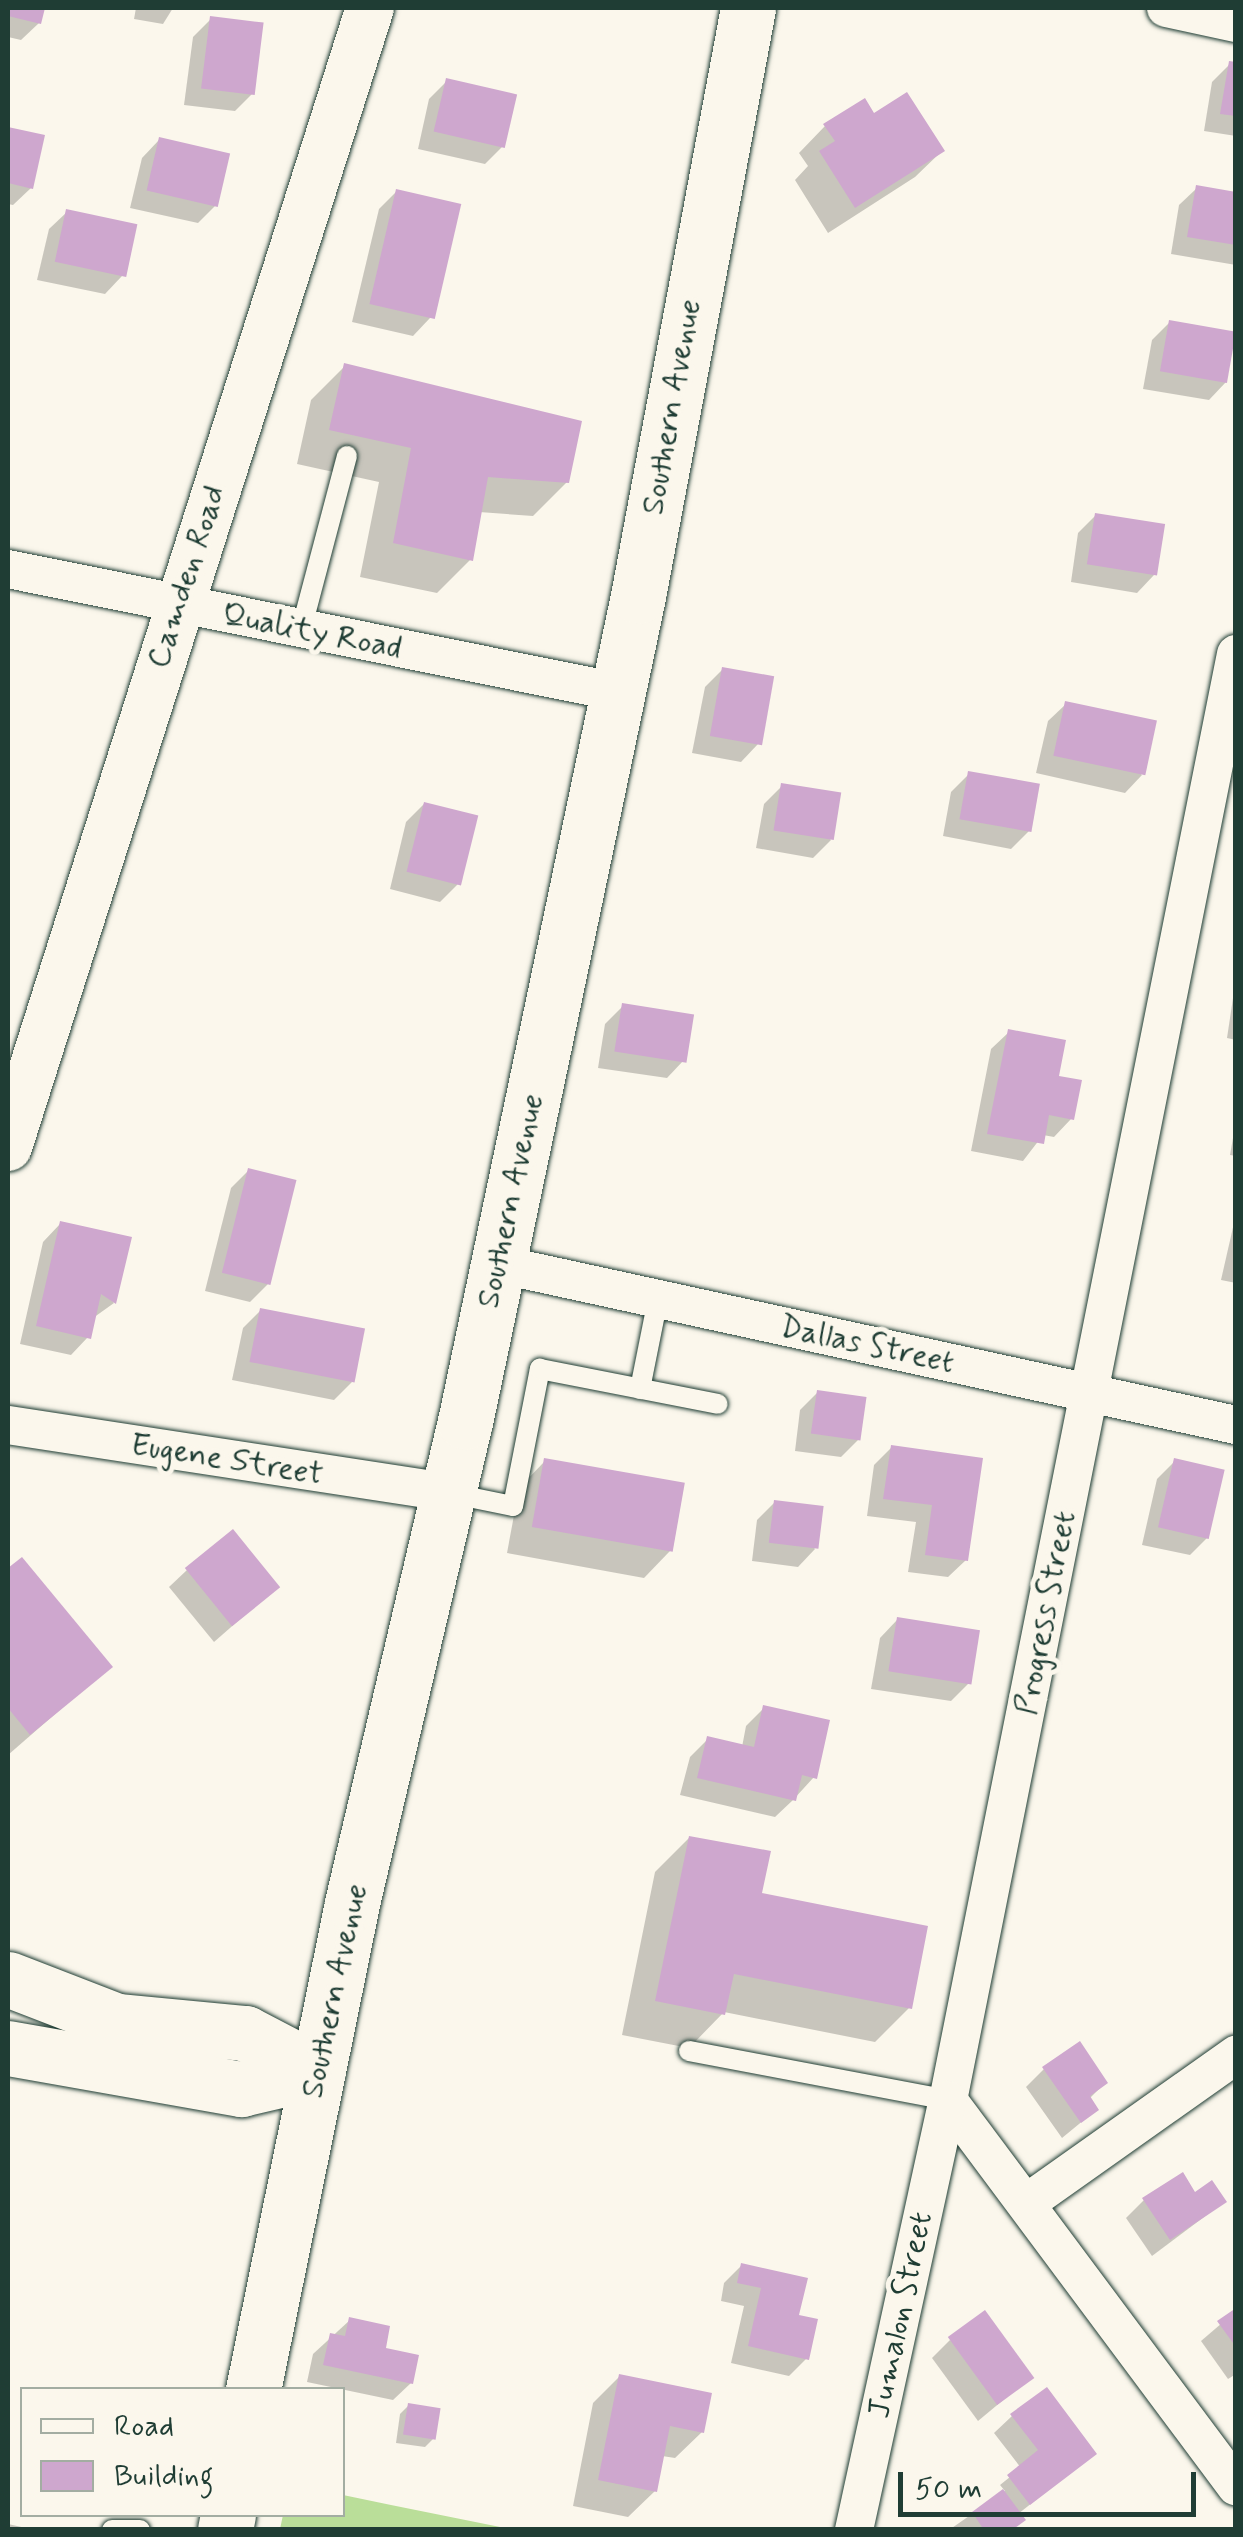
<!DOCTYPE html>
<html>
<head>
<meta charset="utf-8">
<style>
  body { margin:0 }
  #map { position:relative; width:1243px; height:2537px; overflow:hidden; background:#fbf7ec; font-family:Mynerve,sans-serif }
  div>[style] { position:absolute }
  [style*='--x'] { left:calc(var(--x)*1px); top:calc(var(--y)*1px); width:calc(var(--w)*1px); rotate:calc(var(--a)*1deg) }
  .green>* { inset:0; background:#bade99 }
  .shadow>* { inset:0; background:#0003 }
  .building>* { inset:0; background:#cea7ce; transform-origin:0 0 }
  .roads { filter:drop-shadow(0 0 2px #1f3d34) drop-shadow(0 0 2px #1f3d34) }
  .service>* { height:20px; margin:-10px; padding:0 10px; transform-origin:10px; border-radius:10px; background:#fbf7ec }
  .minor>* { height:38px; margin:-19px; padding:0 19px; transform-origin:19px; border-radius:19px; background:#fbf7ec }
  .tertiary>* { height:48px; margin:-24px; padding:0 24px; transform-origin:24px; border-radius:24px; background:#fbf7ec }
  .secondary>* { height:55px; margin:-27.5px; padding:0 27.5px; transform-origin:27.5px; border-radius:27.5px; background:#fbf7ec }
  span { translate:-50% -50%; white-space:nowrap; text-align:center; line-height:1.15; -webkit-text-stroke:10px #fbf7ec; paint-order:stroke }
  .street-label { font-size:32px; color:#1f3d34 }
  .frame { position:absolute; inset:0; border:10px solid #1f3d34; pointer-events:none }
  .legend { position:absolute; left:20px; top:2387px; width:325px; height:130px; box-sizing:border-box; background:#fbf7ec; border:2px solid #a3ada2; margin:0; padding:12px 18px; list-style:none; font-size:30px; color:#1f3d34 }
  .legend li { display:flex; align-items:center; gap:20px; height:50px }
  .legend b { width:50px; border:2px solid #a3ada2 }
  .scale { position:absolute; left:898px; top:2472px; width:298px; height:45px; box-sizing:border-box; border:5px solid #1f3d34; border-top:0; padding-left:12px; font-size:30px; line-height:35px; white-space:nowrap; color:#1f3d34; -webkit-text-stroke:8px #fbf7ec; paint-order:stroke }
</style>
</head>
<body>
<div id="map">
  <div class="green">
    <div style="clip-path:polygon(343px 2495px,391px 2505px,510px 2529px,280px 2529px,283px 2515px,342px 2514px)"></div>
  </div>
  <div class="shadow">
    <div style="clip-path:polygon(8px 8px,42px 8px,39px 23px,21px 40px,8px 37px)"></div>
    <div style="clip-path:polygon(136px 8px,173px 8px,163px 24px,134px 19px)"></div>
    <div style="clip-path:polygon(211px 19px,253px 93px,235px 111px,184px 105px,193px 37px)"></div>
    <div style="clip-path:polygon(1230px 64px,1236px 65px,1236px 136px,1204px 131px,1212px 82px)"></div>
    <div style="clip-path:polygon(447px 81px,503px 146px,485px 164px,418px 149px,429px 99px)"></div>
    <div style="clip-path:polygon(873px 116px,942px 151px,915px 177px,828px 233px,795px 180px,808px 166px,799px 153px,825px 126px)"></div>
    <div style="clip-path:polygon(8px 130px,42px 137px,31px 188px,13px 205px,8px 204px)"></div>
    <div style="clip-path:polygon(159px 140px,216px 205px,198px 223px,130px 208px,142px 158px)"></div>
    <div style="clip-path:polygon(1197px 188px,1236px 194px,1236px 265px,1171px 254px,1179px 205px)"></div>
    <div style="clip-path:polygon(397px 191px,430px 318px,413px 336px,352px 322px,379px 209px)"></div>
    <div style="clip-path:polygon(67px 212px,122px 276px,105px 294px,37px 280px,49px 229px)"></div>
    <div style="clip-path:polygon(1170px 322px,1226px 382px,1209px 400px,1143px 389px,1152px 340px)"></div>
    <div style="clip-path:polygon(345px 366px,567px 482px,533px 516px,479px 512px,471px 559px,437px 593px,360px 577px,379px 482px,297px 464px,311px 400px)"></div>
    <div style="clip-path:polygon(1096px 515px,1154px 575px,1137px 593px,1071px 582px,1078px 533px)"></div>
    <div style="clip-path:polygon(723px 669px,758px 744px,741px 762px,692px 753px,705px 687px)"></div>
    <div style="clip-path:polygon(1066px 704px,1142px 775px,1125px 793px,1036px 773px,1048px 721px)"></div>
    <div style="clip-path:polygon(969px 774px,1029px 831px,1011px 849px,943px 836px,951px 792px)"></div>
    <div style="clip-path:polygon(782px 786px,831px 840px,813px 858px,756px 848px,764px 804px)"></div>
    <div style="clip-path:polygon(424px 804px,458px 884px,440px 902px,390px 889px,406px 822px)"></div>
    <div style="clip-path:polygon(1236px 978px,1236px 1040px,1227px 1038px)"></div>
    <div style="clip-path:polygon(623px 1006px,684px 1060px,667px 1078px,598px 1068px,605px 1024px)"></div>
    <div style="clip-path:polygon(1009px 1032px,1056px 1078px,1071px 1119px,1054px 1137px,1043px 1135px,1023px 1161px,971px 1151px,991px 1049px)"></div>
    <div style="clip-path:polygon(1236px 1121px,1236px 1156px,1230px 1155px)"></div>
    <div style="clip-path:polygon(249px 1170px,268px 1284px,250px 1302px,205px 1291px,231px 1188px)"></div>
    <div style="clip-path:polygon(1236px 1214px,1236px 1283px,1221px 1280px)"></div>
    <div style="clip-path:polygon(60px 1224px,114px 1303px,93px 1318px,88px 1337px,71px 1355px,20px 1344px,43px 1242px)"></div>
    <div style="clip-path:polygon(261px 1310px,352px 1382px,334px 1400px,232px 1380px,243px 1328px)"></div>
    <div style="clip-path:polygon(818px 1392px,859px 1439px,841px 1457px,795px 1451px,800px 1410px)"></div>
    <div style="clip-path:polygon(892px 1447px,980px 1460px,966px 1560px,948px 1577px,908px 1572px,916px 1522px,867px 1516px,874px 1465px)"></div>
    <div style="clip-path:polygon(545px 1461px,670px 1551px,644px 1578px,507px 1553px,519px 1488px)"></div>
    <div style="clip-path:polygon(1175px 1461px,1208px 1537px,1190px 1555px,1142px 1545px,1157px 1479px)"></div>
    <div style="clip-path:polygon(775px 1502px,815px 1549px,798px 1567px,752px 1561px,757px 1520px)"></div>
    <div style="clip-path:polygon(21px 1560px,109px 1667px,8px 1755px,8px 1572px)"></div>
    <div style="clip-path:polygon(187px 1570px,277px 1587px,214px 1642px,169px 1587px)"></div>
    <div style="clip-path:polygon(897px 1620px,969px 1683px,951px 1701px,871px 1689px,880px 1638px)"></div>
    <div style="clip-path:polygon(764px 1708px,814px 1777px,793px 1800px,775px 1817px,680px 1795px,690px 1757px,708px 1739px,742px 1747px,746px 1726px)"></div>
    <div style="clip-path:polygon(689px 1838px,759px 1895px,909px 2008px,875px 2042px,724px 2012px,689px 2048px,622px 2035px,655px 1872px)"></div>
    <div style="clip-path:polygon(1044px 2069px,1105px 2083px,1089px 2099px,1096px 2110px,1062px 2138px,1026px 2087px)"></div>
    <div style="clip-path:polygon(1195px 2195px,1224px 2202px,1152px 2256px,1126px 2218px,1144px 2200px)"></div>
    <div style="clip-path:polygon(742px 2265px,796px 2317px,807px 2358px,789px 2376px,731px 2363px,744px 2306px,721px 2301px,724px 2283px)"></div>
    <div style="clip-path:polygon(1236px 2311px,1236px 2374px,1228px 2379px,1201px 2341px)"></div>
    <div style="clip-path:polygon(350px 2320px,411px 2383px,393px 2400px,307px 2382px,313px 2354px)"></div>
    <div style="clip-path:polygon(950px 2340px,1031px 2377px,978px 2421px,932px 2358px)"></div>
    <div style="clip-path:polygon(619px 2377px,702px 2432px,675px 2458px,662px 2456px,655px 2491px,628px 2517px,573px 2506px,593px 2403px)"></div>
    <div style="clip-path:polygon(409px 2405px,433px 2439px,425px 2447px,396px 2443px,400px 2414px)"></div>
    <div style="clip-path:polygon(1012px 2416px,1094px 2454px,1018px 2514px,1011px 2530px,949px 2530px,1005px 2491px,1000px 2485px,1021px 2468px,994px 2433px)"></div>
    <div style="clip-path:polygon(8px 2524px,35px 2530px,8px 2530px)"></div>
  </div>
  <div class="building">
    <div style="clip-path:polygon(8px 8px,45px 8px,41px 24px,8px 16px)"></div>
    <div style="left:210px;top:16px;width:54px;height:73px;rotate:7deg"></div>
    <div style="clip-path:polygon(1229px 61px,1236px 62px,1236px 116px,1220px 114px)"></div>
    <div style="left:446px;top:78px;width:73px;height:55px;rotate:13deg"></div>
    <div style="clip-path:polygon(907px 92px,945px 151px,855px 208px,819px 151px,835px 141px,823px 124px,865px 98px,874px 113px)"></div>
    <div style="clip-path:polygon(8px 127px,45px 135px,33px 189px,8px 183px)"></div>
    <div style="left:159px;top:137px;width:73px;height:55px;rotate:13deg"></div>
    <div style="clip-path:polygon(1196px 185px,1236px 192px,1236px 245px,1187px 237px)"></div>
    <div style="left:396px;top:189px;width:67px;height:118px;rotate:13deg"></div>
    <div style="left:66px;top:209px;width:73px;height:54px;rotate:12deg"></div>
    <div style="left:1169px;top:320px;width:68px;height:52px;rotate:10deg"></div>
    <div style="clip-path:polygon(344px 363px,582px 421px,569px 483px,488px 477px,473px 561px,393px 543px,411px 448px,329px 430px)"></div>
    <div style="left:1095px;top:513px;width:71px;height:52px;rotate:9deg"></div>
    <div style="left:722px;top:667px;width:53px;height:70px;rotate:10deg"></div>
    <div style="left:1065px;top:701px;width:94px;height:56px;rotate:12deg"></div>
    <div style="left:968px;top:771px;width:73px;height:49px;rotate:10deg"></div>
    <div style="left:781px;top:783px;width:61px;height:48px;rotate:9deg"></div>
    <div style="left:424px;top:802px;width:56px;height:72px;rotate:14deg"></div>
    <div style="left:622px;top:1003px;width:73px;height:49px;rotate:9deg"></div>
    <div style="clip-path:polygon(1008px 1029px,1066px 1040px,1059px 1076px,1082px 1080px,1074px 1120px,1049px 1115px,1044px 1144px,987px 1134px)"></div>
    <div style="left:248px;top:1168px;width:50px;height:108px;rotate:14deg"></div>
    <div style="clip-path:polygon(60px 1221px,132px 1237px,116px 1304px,101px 1294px,91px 1339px,36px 1326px)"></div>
    <div style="left:260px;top:1308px;width:107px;height:55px;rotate:11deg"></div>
    <div style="left:817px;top:1390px;width:50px;height:44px;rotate:8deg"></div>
    <div style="clip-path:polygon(891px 1445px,983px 1458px,968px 1561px,925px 1555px,932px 1505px,883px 1499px)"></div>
    <div style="left:544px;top:1458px;width:143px;height:70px;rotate:10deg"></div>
    <div style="left:1174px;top:1458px;width:52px;height:71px;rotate:13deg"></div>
    <div style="left:774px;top:1500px;width:50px;height:43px;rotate:7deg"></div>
    <div style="left:233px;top:1529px;width:75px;height:62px;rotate:51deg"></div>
    <div style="clip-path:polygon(22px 1557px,113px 1667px,30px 1735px,8px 1708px,8px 1568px)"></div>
    <div style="left:897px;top:1617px;width:84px;height:55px;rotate:9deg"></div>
    <div style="clip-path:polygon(763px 1705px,830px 1720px,817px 1779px,802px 1775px,796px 1801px,697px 1778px,707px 1736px,754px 1747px)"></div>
    <div style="clip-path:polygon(689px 1836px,771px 1851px,762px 1893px,928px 1926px,912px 2009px,734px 1974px,725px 2015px,655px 2001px)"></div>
    <div style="clip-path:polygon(1080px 2041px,1108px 2083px,1090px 2096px,1099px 2110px,1081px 2123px,1042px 2067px)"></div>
    <div style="clip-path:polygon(1183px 2172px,1195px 2192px,1212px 2180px,1227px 2202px,1170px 2240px,1142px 2198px)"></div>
    <div style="clip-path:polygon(741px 2263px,808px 2278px,799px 2315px,818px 2319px,809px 2360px,748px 2346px,761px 2288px,737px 2283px)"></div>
    <div style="clip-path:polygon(1236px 2308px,1236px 2347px,1217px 2321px)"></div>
    <div style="left:985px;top:2310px;width:84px;height:46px;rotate:54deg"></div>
    <div style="clip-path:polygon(349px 2317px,390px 2326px,386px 2348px,419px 2355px,413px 2384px,323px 2365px,330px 2333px,345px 2336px)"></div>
    <div style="clip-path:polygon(619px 2374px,712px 2393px,704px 2433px,670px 2426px,657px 2492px,598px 2480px)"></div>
    <div style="clip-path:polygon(1047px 2387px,1097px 2454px,1030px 2505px,1007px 2475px,1038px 2450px,1010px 2414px)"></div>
    <div style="left:408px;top:2403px;width:33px;height:32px;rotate:9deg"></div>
    <div style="clip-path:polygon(1003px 2489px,1026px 2520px,1012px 2530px,984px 2530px,972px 2512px)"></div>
  </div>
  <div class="roads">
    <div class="service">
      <div style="--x:301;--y:630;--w:180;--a:-75.2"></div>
      <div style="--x:640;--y:1389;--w:92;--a:-78.7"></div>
      <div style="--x:449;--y:1493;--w:65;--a:11.5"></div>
      <div style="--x:513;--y:1506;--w:140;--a:-78.9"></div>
      <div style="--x:540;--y:1369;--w:181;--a:11.1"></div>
      <div style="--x:689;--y:2051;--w:264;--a:10.7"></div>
      <div style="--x:112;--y:2530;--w:28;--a:0"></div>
    </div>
    <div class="minor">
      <div style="--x:1166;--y:8;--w:72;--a:12.1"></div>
      <div style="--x:8;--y:569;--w:622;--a:11.4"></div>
      <div style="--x:1236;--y:654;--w:1474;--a:101.26"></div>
      <div style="--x:948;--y:2100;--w:482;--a:53.3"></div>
      <div style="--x:498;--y:1264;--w:755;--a:12.31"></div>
      <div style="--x:8;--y:1425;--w:444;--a:8.7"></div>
      <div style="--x:1028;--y:2202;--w:255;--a:-35.3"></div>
      <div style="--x:854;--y:2530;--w:440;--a:-77.7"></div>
    </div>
    <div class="tertiary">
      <div style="--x:8;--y:1147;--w:1195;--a:-72.37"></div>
    </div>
    <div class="secondary">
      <div style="--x:8;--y:1979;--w:117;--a:21.1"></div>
      <div style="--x:117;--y:2021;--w:129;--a:5.4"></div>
      <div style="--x:245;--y:2033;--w:82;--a:27.5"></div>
      <div style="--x:8;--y:2048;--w:237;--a:10"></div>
      <div style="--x:241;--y:2089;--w:79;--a:-13.2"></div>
      <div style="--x:253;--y:2390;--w:497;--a:-78.5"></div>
      <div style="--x:352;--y:1903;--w:494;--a:-76.8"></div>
      <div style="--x:465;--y:1422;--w:844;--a:-78.17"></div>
      <div style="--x:638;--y:596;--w:598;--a:-79.4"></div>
      <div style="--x:225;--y:2530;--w:16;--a:-79"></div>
    </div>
  </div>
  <div class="street-label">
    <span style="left:672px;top:407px;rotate:-80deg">Southern Avenue</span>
    <span style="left:187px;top:577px;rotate:-72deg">Camden Road</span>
    <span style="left:312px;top:632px;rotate:11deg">Quality Road</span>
    <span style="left:511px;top:1201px;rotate:-78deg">Southern Avenue</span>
    <span style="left:867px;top:1345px;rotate:12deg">Dallas Street</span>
    <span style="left:227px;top:1460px;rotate:9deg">Eugene Street</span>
    <span style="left:1046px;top:1613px;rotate:-79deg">Progress Street</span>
    <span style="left:335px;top:1991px;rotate:-78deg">Southern Avenue</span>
    <span style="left:901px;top:2315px;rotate:-78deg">Jumalon Street</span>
  </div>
  <div class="frame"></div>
  <ul class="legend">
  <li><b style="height:12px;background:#fbf7ec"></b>Road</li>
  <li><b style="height:28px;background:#cea7ce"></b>Building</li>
  </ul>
  <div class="scale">50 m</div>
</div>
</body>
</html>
